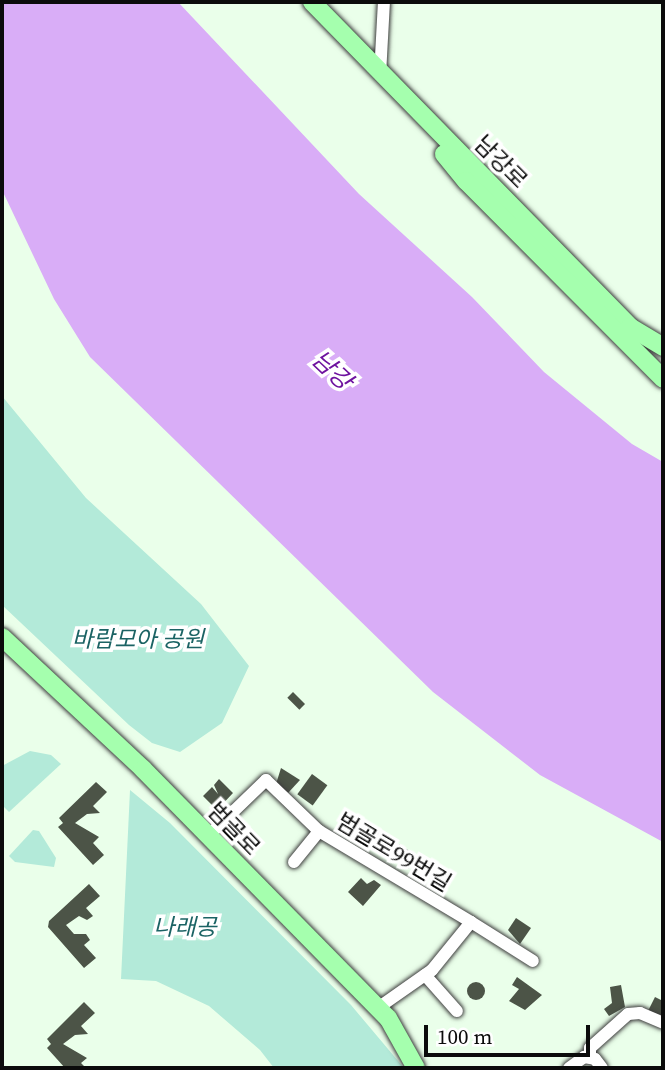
<!DOCTYPE html>
<html>
<head>
<meta charset="utf-8">
<style>
  body { margin:0 }
  #map { position:relative; width:665px; height:1070px; overflow:hidden; background:#eaffea; font-family:"Source Serif 4","Noto Sans KR",serif }
  div>[style] { position:absolute }
  [style*='--x'] { left:calc(var(--x)*1px); top:calc(var(--y)*1px); width:calc(var(--w)*1px); rotate:calc(var(--a)*1deg) }
  .green>* { inset:0; background:#b3ead9 }
  .pitch>* { inset:0; background:#c5f1dd; transform-origin:0 0 }
  .water>* { inset:0; background:#d9adf7 }
  .building>* { inset:0; background:#4c5447; transform-origin:0 0 }
  .round { border-radius:50% }
  .roads { filter:drop-shadow(0 0 2px #3e3e3e) drop-shadow(0 0 2px #3e3e3e) }
  .street>* { height:12px; margin:-6px; padding:0 6px; transform-origin:6px; border-radius:6px; background:#fff }
  .secondary>* { height:18px; margin:-9px; padding:0 9px; transform-origin:9px; border-radius:9px; background:#a5ffae }
  span { translate:-50% -50%; white-space:nowrap; text-align:center; line-height:1.15; -webkit-text-stroke:7px #fff; paint-order:stroke }
  .street-label { font-size:23px; color:#0b0b0b }
  .park-label { font-size:23px; color:#1b6364; font-style:italic }
  .water-label { font-size:24px; color:#6e129f; font-style:italic }
  .frame { position:absolute; inset:0; border:4px solid #0b0b0b; pointer-events:none }
  .scale { position:absolute; left:424px; top:1025px; width:166px; height:32px; box-sizing:border-box; border:4px solid #0b0b0b; border-top:0; padding-left:9px; font-size:21px; line-height:24px; white-space:nowrap; color:#0b0b0b; -webkit-text-stroke:5px #fff; paint-order:stroke }
</style>
</head>
<body>
<div id="map">
  <div class="green">
    <div style="clip-path:polygon(2px 396px,86px 498px,201px 604px,249px 666px,222px 723px,180px 752px,152px 743px,129px 725px,2px 605px)"></div>
    <div style="clip-path:polygon(30px 751px,51px 755px,61px 764px,9px 812px,2px 805px,2px 766px)"></div>
    <div style="clip-path:polygon(130px 790px,170px 823px,351px 1005px,404px 1068px,274px 1068px,260px 1050px,209px 1006px,156px 981px,121px 979px)"></div>
    <div style="clip-path:polygon(33px 830px,39px 831px,56px 858px,54px 867px,15px 862px,9px 856px)"></div>
  </div>
  <div class="pitch">
    <div style="left:167px;top:913px;width:40px;height:24px;rotate:6deg"></div>
  </div>
  <div class="water">
    <div style="clip-path:polygon(2px 2px,178px 2px,359px 194px,472px 297px,544px 372px,632px 444px,663px 462px,663px 842px,540px 775px,433px 692px,90px 357px,54px 299px,2px 190px)"></div>
  </div>
  <div class="building">
    <div style="left:293px;top:692px;width:17px;height:8px;rotate:45deg"></div>
    <div style="clip-path:polygon(281px 768px,300px 780px,288px 793px,276px 784px)"></div>
    <div style="left:312px;top:774px;width:19px;height:25px;rotate:36deg"></div>
    <div style="clip-path:polygon(219px 779px,233px 793px,217px 810px,203px 796px,212px 787px,218px 794px,214px 785px)"></div>
    <div style="clip-path:polygon(96px 782px,107px 792px,93px 806px,100px 813px,87px 814px,75px 823px,99px 837px,93px 843px,104px 855px,93px 865px,58px 827px,63px 823px,59px 818px)"></div>
    <div style="clip-path:polygon(372px 825px,394px 840px,386px 852px,367px 847px,373px 837px,367px 833px)"></div>
    <div style="left:399px;top:844px;width:22px;height:15px;rotate:34deg"></div>
    <div style="clip-path:polygon(361px 878px,367px 884px,374px 880px,381px 885px,363px 906px,348px 892px)"></div>
    <div style="clip-path:polygon(89px 884px,100px 896px,86px 908px,93px 916px,87px 920px,79px 916px,66px 925px,74px 934px,86px 934px,90px 940px,84px 945px,96px 958px,84px 968px,48px 927px,49px 921px)"></div>
    <div style="clip-path:polygon(516px 918px,531px 928px,520px 944px,508px 930px)"></div>
    <div style="clip-path:polygon(517px 977px,542px 995px,525px 1010px,509px 1001px,519px 989px,512px 985px)"></div>
    <div class="round" style="left:467px;top:982px;width:18px;height:18px"></div>
    <div style="clip-path:polygon(621px 985px,625px 1007px,609px 1016px,604px 1009px,612px 1003px,610px 987px)"></div>
    <div style="clip-path:polygon(655px 997px,663px 1001px,663px 1017px,648px 1011px)"></div>
    <div style="clip-path:polygon(84px 1002px,95px 1013px,81px 1026px,88px 1034px,75px 1035px,63px 1044px,87px 1058px,81px 1063px,86px 1068px,65px 1068px,47px 1048px,51px 1044px,47px 1039px)"></div>
  </div>
  <div class="roads">
    <div class="street">
      <div style="--x:380;--y:75;--w:73;--a:-86.9"></div>
      <div style="--x:207;--y:837;--w:82;--a:-44"></div>
      <div style="--x:266;--y:780;--w:74;--a:43.9"></div>
      <div style="--x:319;--y:831;--w:177;--a:30.9"></div>
      <div style="--x:471;--y:922;--w:62;--a:129.1"></div>
      <div style="--x:432;--y:970;--w:66;--a:144.9"></div>
      <div style="--x:294;--y:862;--w:40;--a:-51"></div>
      <div style="--x:471;--y:922;--w:73;--a:32.2"></div>
      <div style="--x:425;--y:975;--w:48;--a:48.4"></div>
      <div style="--x:590;--y:1057;--w:9;--a:-90"></div>
      <div style="--x:590;--y:1048;--w:51;--a:-41.8"></div>
      <div style="--x:628;--y:1014;--w:12;--a:-5"></div>
      <div style="--x:640;--y:1013;--w:25;--a:23"></div>
      <div style="--x:569;--y:1068;--w:19;--a:-36"></div>
      <div style="--x:584;--y:1057;--w:11;--a:10"></div>
      <div style="--x:595;--y:1059;--w:11;--a:52"></div>
    </div>
    <div class="secondary">
      <div style="--x:312;--y:2;--w:455;--a:45.6"></div>
      <div style="--x:630;--y:327;--w:39;--a:31"></div>
      <div style="--x:444;--y:154;--w:35;--a:51"></div>
      <div style="--x:466;--y:181;--w:279;--a:45.1"></div>
      <div style="--x:2;--y:637;--w:193;--a:43.1"></div>
      <div style="--x:143;--y:769;--w:349;--a:45.5"></div>
      <div style="--x:388;--y:1018;--w:57;--a:60.8"></div>
    </div>
  </div>
  <div class="street-label">
    <span style="left:501px;top:162px;rotate:45deg">남강로</span>
    <span style="left:234px;top:829px;rotate:46deg">범골로</span>
    <span style="left:394px;top:852px;rotate:31deg">범골로99번길</span>
  </div>
  <div class="park-label">
    <span style="left:138px;top:639px">바람모아 공원</span>
    <span style="left:185px;top:927px">나래공</span>
  </div>
  <div class="water-label">
    <span style="left:332px;top:370px;rotate:43deg">남강</span>
  </div>
  <div class="frame"></div>
  <div class="scale">100 m</div>
</div>
</body>
</html>
